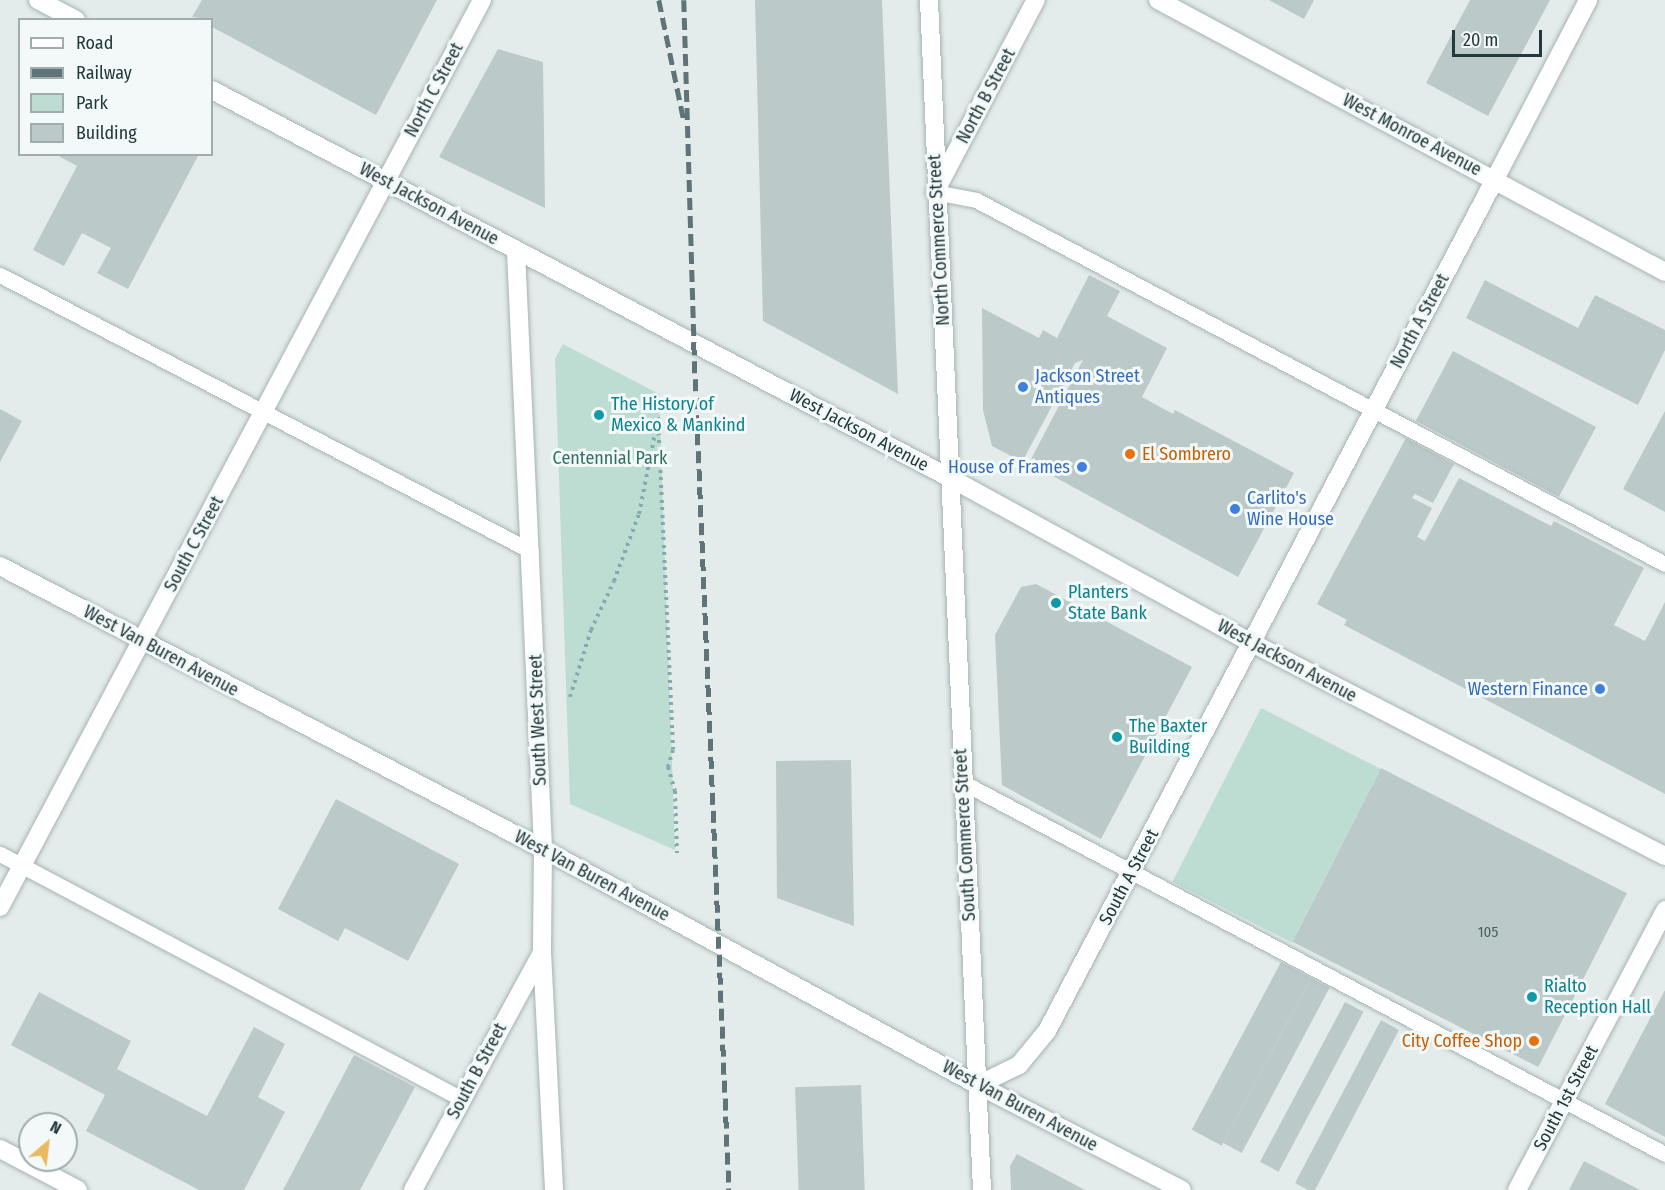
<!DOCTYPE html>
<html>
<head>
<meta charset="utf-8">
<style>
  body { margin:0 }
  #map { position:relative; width:1665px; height:1190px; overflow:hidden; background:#e3eceb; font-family:"Fira Sans Condensed",sans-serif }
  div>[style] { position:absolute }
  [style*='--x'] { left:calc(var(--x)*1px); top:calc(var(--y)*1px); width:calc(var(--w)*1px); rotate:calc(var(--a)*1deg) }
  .green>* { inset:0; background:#bddcd2; transform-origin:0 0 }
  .building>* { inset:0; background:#bbc9c9; transform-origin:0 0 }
  .path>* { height:4px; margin-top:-2px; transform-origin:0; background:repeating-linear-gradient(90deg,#85aaae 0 3px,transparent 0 7.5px) }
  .roads { filter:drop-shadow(0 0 2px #a6b3b3) drop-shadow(0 0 2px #a6b3b3) }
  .service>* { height:15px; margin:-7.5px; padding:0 7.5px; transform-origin:7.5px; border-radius:7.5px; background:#fff }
  .minor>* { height:18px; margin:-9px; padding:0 9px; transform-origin:9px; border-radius:9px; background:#fff }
  .tertiary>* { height:18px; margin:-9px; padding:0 9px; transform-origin:9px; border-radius:9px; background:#fff }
  .secondary>* { height:18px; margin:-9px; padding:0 9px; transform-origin:9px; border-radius:9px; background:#fff }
  .rail>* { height:4.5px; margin-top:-2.25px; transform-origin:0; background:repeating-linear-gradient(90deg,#5e7478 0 12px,transparent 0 18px) }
  .dots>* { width:16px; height:16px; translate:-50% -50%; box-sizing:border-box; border:3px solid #f3f9f8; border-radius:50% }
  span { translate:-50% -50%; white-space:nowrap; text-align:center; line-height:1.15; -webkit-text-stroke:6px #f3f9f8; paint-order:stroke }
  .number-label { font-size:15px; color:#4a5d5f }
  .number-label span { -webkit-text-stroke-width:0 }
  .street-label { font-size:18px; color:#24393c }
  .shop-label { font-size:18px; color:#366cbe }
  .left { translate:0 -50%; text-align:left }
  .right { translate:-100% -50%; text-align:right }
  .culture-label { font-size:18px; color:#0d838f }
  .food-label { font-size:18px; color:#c56008 }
  .park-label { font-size:18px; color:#307163 }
  .legend { position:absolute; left:18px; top:18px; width:195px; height:138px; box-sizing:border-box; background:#f3f9f8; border:2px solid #a0acad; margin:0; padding:8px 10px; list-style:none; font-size:18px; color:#24393c }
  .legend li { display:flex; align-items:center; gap:12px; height:30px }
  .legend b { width:30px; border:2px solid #a0acad }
  .north { position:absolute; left:18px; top:1112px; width:60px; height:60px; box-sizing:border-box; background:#f3f9f8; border:2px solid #a0acad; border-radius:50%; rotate:28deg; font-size:16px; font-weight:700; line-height:24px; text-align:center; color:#24393c }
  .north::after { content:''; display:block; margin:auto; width:21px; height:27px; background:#eaba63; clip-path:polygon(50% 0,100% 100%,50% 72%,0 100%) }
  .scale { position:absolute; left:1452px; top:30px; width:90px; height:27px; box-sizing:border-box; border:3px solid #24393c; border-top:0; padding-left:8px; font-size:18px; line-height:21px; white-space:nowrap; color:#24393c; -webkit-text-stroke:4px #f3f9f8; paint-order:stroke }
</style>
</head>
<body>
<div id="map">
  <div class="green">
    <div style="clip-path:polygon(563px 344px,659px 394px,675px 850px,570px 804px,555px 359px)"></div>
    <div style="left:1261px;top:708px;width:134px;height:195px;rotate:27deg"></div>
  </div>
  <div class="building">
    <div style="clip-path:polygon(202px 0,437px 0,376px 115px,212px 27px,212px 20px,192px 17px)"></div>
    <div style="clip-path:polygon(755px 0,882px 0,898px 394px,763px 321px)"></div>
    <div style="clip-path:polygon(1269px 0,1314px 0,1304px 19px)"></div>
    <div style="clip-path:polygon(1470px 0,1550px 0,1488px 116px,1426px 83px)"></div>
    <div style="clip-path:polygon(498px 49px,543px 62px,545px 208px,439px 157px)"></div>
    <div style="clip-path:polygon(55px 154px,199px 154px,128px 289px,97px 273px,111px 248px,82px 233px,64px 266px,33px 250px,77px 166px)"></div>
    <div style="clip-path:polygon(1089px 275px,1120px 291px,1107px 316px,1167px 348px,1142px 397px,1173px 414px,1175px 410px,1294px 473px,1238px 577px,1029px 463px,1083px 360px,1075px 363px,1022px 462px,992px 446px,983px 410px,982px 308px,1039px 338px,1043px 330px,1057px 338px)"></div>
    <div style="clip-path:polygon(1485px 280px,1578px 328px,1595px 295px,1665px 330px,1665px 350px,1638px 405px,1466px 318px)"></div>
    <div style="left:1453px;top:351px;width:162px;height:79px;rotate:28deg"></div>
    <div style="clip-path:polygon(0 409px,22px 421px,0 462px)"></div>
    <div style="clip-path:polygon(1665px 411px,1665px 512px,1623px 489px)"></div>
    <div style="clip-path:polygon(1406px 438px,1454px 464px,1433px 503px,1415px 494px,1412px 498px,1432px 508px,1417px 537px,1425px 541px,1459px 478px,1551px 526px,1554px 521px,1644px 568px,1614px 625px,1645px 641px,1665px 602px,1665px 794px,1344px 625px,1347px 620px,1317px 604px)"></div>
    <div style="clip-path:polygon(1036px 584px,1192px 667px,1101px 839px,1002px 785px,995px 635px,1021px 587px)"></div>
    <div style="clip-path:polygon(851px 760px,854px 926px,777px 898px,776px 761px)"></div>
    <div style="left:1381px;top:768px;width:276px;height:195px;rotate:27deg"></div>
    <div style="clip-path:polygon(336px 799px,459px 864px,408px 961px,345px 928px,338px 941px,278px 909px)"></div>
    <div style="left:1281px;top:962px;width:34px;height:190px;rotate:28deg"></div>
    <div style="left:1311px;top:978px;width:21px;height:187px;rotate:28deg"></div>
    <div style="clip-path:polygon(1665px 990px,1665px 1137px,1605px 1104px)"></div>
    <div style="clip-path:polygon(39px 992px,131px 1041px,117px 1069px,207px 1116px,254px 1027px,285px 1044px,258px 1097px,285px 1112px,244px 1190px,199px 1190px,86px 1131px,105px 1095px,11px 1045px)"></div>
    <div style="left:1345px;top:1002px;width:21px;height:181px;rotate:28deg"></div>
    <div style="clip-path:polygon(1381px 1020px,1399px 1030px,1315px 1190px,1308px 1190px,1295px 1183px)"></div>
    <div style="clip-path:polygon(354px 1055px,415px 1087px,360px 1190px,283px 1190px)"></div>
    <div style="left:861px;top:1085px;width:105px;height:66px;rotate:88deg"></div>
    <div style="clip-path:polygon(1017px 1154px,1085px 1190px,1011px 1190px,1010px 1166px)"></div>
    <div style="clip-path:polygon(1584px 1161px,1640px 1190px,1569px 1190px)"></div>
  </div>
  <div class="path">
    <div style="--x:657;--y:395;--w:355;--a:87.4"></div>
    <div style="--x:673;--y:750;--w:18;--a:106"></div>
    <div style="--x:668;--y:767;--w:25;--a:74"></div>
    <div style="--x:675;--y:791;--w:62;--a:88.2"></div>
    <div style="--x:570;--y:697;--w:70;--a:-72.6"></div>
    <div style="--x:591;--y:630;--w:54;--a:-64.9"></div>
    <div style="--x:614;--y:581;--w:72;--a:-69.5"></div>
    <div style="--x:639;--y:514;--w:88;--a:-78.8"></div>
  </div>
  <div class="roads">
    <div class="service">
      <div style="--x:935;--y:192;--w:42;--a:11"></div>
      <div style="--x:976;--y:200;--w:779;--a:27.85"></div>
      <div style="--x:0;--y:275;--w:598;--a:27.46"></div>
      <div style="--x:962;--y:782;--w:795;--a:27.89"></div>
      <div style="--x:0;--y:854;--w:523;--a:27.94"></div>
    </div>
    <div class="minor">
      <div style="--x:1495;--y:179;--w:202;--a:-62.5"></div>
      <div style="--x:935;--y:192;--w:217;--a:-62.3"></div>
      <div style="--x:516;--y:251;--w:599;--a:87.41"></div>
      <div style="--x:543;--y:849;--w:103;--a:90.6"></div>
      <div style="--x:542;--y:952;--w:238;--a:87.1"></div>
      <div style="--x:0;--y:907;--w:1027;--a:-62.01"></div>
      <div style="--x:413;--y:1190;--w:268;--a:-61.5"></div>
    </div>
    <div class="tertiary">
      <div style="--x:38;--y:0;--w:43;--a:27.8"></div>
      <div style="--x:1158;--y:0;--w:575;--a:28.21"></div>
      <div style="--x:212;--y:90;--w:836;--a:27.73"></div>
      <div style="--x:952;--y:479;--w:340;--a:28.7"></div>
      <div style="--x:1250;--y:642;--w:467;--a:27.3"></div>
      <div style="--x:0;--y:566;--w:612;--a:27.53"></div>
      <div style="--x:543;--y:849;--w:495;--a:28.5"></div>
      <div style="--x:978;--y:1085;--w:229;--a:27.2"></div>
      <div style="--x:978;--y:1085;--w:46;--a:-26"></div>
      <div style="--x:1019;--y:1065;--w:44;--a:-50.5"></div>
      <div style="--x:1047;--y:1031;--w:963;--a:-62.26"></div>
      <div style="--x:1517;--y:1190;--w:317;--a:-62.1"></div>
    </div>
    <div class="secondary">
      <div style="--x:929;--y:0;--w:1191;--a:87.45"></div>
      <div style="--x:0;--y:1149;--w:88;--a:27.7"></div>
    </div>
  </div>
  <div class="rail">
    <div style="--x:659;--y:0;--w:124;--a:78.3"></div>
    <div style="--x:684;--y:0;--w:343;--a:88.3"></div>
    <div style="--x:694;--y:343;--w:848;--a:87.63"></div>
  </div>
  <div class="dots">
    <div style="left:1023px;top:387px;background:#3f7fe0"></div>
    <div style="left:599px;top:415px;background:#0f9aa8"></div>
    <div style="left:1130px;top:454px;background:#e8710a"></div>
    <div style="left:1082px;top:467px;background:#3f7fe0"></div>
    <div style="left:1235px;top:509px;background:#3f7fe0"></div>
    <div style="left:1056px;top:603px;background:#0f9aa8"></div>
    <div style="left:1600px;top:689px;background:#3f7fe0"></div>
    <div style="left:1117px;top:737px;background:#0f9aa8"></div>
    <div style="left:1532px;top:997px;background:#0f9aa8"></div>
    <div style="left:1534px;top:1041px;background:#e8710a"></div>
  </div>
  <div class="number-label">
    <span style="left:1488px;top:933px">105</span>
  </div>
  <div class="street-label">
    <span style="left:434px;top:90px;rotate:-62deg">North C Street</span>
    <span style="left:986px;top:96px;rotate:-62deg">North B Street</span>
    <span style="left:1412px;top:135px;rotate:28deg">West Monroe Avenue</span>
    <span style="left:429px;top:204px;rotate:28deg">West Jackson Avenue</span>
    <span style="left:939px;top:240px;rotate:-93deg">North Commerce Street</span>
    <span style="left:1420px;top:321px;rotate:-62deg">North A Street</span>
    <span style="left:859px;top:430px;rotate:28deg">West Jackson Avenue</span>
    <span style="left:194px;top:544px;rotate:-62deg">South C Street</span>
    <span style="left:161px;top:651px;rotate:28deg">West Van Buren Avenue</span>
    <span style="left:1287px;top:661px;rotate:28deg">West Jackson Avenue</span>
    <span style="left:538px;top:720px;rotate:-92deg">South West Street</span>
    <span style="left:965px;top:835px;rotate:-93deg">South Commerce Street</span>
    <span style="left:592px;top:876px;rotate:28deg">West Van Buren Avenue</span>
    <span style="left:1129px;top:877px;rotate:-62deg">South A Street</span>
    <span style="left:477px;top:1071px;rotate:-62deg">South B Street</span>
    <span style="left:1566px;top:1098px;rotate:-62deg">South 1st Street</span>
    <span style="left:1020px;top:1106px;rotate:28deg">West Van Buren Avenue</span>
  </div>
  <div class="shop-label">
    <span class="left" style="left:1035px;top:387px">Jackson Street<br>Antiques</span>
    <span class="right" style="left:1070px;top:467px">House of Frames</span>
    <span class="left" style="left:1247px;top:509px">Carlito's<br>Wine House</span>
    <span class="right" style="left:1588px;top:689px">Western Finance</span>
  </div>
  <div class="culture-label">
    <span class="left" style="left:611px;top:415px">The History of<br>Mexico &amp; Mankind</span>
    <span class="left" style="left:1068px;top:603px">Planters<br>State Bank</span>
    <span class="left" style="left:1129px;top:737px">The Baxter<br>Building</span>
    <span class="left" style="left:1544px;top:997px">Rialto<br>Reception Hall</span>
  </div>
  <div class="food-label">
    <span class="left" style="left:1142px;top:454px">El Sombrero</span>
    <span class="right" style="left:1522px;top:1041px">City Coffee Shop</span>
  </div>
  <div class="park-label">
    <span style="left:610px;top:458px">Centennial Park</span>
  </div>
  <ul class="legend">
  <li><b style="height:8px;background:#fff"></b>Road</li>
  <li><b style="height:8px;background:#5e7478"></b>Railway</li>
  <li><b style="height:16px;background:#bddcd2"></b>Park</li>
  <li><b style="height:16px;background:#bbc9c9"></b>Building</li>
  </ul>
  <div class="north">N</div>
  <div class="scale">20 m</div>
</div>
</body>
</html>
